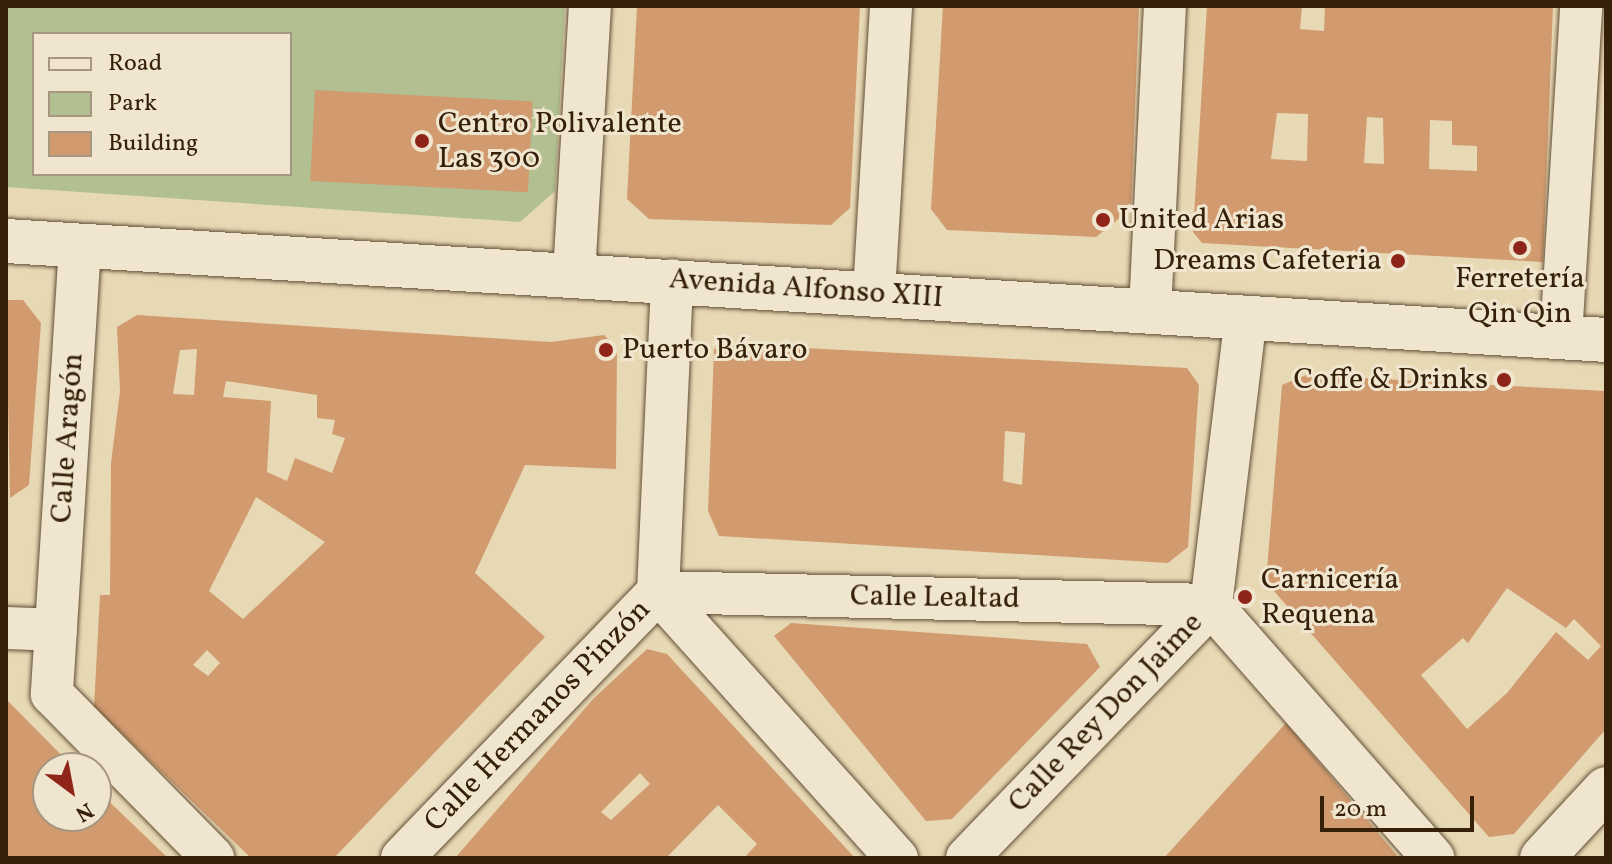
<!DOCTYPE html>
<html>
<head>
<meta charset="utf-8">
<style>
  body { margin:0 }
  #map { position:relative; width:1612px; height:864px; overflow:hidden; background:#e8d9b5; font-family:Vollkorn,serif }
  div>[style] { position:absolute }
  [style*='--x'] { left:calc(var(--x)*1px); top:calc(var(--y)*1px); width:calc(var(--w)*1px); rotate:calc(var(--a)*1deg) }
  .green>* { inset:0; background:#b2c091 }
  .building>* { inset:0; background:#d19a6f; transform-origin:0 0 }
  .roads { filter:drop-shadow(0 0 2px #624e35) drop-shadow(0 0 2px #624e35) }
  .minor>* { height:42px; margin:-21px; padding:0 21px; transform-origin:21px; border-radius:21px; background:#f0e6cf }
  .tertiary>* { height:44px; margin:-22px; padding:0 22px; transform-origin:22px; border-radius:22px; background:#f0e6cf }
  .dots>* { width:22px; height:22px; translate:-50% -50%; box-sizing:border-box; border:4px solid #f0e6cf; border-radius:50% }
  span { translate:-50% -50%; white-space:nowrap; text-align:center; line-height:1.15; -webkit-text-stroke:6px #f0e6cf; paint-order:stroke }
  .poi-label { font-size:30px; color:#36200a }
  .left { translate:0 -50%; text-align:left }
  .right { translate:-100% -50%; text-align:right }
  .street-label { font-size:30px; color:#36200a }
  .frame { position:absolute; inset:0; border:8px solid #36200a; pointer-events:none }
  .legend { position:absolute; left:32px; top:32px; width:260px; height:144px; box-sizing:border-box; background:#f0e6cf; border:2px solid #a69780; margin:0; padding:10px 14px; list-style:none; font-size:24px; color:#36200a }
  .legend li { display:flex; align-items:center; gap:16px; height:40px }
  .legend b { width:40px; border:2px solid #a69780 }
  .north { position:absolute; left:32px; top:752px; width:80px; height:80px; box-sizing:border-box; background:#f0e6cf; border:2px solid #a69780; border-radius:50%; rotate:148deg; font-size:22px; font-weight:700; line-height:32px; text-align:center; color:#36200a }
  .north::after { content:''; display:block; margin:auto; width:28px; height:36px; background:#8f2418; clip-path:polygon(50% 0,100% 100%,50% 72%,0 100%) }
  .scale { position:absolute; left:1320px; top:796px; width:154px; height:36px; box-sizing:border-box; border:4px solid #36200a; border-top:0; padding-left:10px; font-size:24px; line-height:28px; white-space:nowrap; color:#36200a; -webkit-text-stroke:6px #f0e6cf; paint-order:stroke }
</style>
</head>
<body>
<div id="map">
  <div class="green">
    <div style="clip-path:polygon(evenodd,6px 6px,565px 6px,555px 191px,520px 222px,6px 187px,6px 6px,34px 34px,290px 34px,290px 174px,34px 174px,34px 34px)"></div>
  </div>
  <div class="building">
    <div style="clip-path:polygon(637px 6px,860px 6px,850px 208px,831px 225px,649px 219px,627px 199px)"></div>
    <div style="clip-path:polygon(943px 6px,1139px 6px,1131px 209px,1096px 237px,947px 230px,931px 209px)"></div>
    <div style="clip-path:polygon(evenodd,1207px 6px,1302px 6px,1300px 29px,1324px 31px,1325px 6px,1553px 6px,1543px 262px,1202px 243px,1193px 232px,1207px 6px,1277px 113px,1308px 114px,1307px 161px,1271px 159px,1277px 113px,1207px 6px,1367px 117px,1383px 118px,1384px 164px,1364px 163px,1367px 117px,1207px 6px,1430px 120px,1452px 121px,1452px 145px,1477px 146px,1477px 171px,1429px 169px,1430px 120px)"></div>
    <div style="left:315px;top:90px;width:218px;height:91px;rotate:3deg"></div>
    <div style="clip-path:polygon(6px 300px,23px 300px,41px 323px,29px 485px,10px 498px)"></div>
    <div style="clip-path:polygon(evenodd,137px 315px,551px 342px,604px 335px,617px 348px,616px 469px,525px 465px,475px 573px,545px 637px,334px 858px,251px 858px,94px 707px,100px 595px,110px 595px,111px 463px,120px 391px,117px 327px,137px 315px,197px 349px,194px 395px,173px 394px,180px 350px,197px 349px,137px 315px,226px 381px,317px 395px,317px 418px,335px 420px,332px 434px,345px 438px,332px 473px,295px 458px,287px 481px,267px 472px,271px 401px,223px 397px,226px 381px,137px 315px,256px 497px,325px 542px,243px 619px,209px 591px,256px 497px,137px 315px,207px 650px,220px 663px,208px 676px,193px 665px,207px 650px)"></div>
    <div style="clip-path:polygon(evenodd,728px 344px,1187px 368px,1199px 385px,1188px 547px,1168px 563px,719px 536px,708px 511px,714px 349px,728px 344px,1005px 431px,1025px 433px,1022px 485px,1003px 481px,1005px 431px)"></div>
    <div style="clip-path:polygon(evenodd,1306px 375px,1606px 391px,1606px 729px,1514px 834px,1489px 837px,1266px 582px,1282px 385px,1306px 375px,1507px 588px,1566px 628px,1574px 619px,1601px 646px,1588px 660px,1556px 632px,1507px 693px,1467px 729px,1421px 675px,1463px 638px,1468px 643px,1507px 588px)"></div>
    <div style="clip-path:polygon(791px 623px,1087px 644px,1100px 667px,952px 819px,926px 821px,774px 636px)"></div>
    <div style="clip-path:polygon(evenodd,647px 649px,667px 654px,855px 858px,744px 858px,757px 844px,718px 805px,666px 858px,455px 858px,594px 698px,647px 649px,640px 773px,650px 784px,611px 820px,601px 812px,640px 773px)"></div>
    <div style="clip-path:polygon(6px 699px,74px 768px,48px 768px,48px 816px,96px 816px,96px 789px,168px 858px,6px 858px)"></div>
    <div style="clip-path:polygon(1286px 723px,1399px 858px,1164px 858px)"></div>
  </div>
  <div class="roads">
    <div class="minor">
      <div style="--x:80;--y:246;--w:449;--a:93.6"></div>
      <div style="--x:52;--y:694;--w:230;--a:45.5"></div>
      <div style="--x:574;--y:274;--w:268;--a:-86.6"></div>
      <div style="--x:874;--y:293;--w:288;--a:-86.6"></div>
      <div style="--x:1150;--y:311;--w:305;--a:-87.2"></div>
      <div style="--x:1561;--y:337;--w:332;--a:-86.5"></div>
      <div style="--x:658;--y:592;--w:553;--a:1.35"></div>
      <div style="--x:1211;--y:605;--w:337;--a:48.7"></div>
      <div style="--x:658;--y:592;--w:358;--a:48.1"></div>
      <div style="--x:6;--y:628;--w:50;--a:2.3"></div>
      <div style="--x:402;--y:858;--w:369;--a:-46.1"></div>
      <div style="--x:658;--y:592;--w:312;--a:-87.4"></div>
      <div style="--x:967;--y:858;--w:351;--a:-46"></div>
      <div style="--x:1211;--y:605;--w:290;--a:-83.1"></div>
    </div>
    <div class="tertiary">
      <div style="--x:6;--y:241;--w:1603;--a:3.54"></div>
      <div style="--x:1542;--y:858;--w:94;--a:-47.2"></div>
    </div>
  </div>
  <div class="dots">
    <div style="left:422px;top:141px;background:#8f2418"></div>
    <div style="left:1103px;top:220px;background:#8f2418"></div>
    <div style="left:1520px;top:248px;background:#8f2418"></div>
    <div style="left:1398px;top:261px;background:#8f2418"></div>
    <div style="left:606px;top:350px;background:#8f2418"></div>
    <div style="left:1504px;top:380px;background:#8f2418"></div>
    <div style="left:1245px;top:597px;background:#8f2418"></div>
  </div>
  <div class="poi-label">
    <span class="left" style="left:438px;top:141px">Centro Polivalente<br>Las 300</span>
    <span class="left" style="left:1119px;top:220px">United Arias</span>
    <span class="right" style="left:1382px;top:261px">Dreams Cafeteria</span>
    <span style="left:1520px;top:296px">Ferretería<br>Qin Qin</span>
    <span class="left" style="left:622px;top:350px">Puerto Bávaro</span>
    <span class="right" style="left:1488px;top:380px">Coffe &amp; Drinks</span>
    <span class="left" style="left:1261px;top:597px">Carnicería<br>Requena</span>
  </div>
  <div class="street-label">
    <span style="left:806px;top:289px;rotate:4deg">Avenida Alfonso XIII</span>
    <span style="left:68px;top:438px;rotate:-86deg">Calle Aragón</span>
    <span style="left:935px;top:598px;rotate:1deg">Calle Lealtad</span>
    <span style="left:1106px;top:713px;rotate:-46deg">Calle Rey Don Jaime</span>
    <span style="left:538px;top:716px;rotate:-46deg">Calle Hermanos Pinzón</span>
  </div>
  <div class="frame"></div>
  <ul class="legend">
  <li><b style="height:10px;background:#f0e6cf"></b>Road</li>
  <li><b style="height:22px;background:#b2c091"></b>Park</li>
  <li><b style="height:22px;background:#d19a6f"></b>Building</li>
  </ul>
  <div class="north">N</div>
  <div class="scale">20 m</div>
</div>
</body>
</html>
